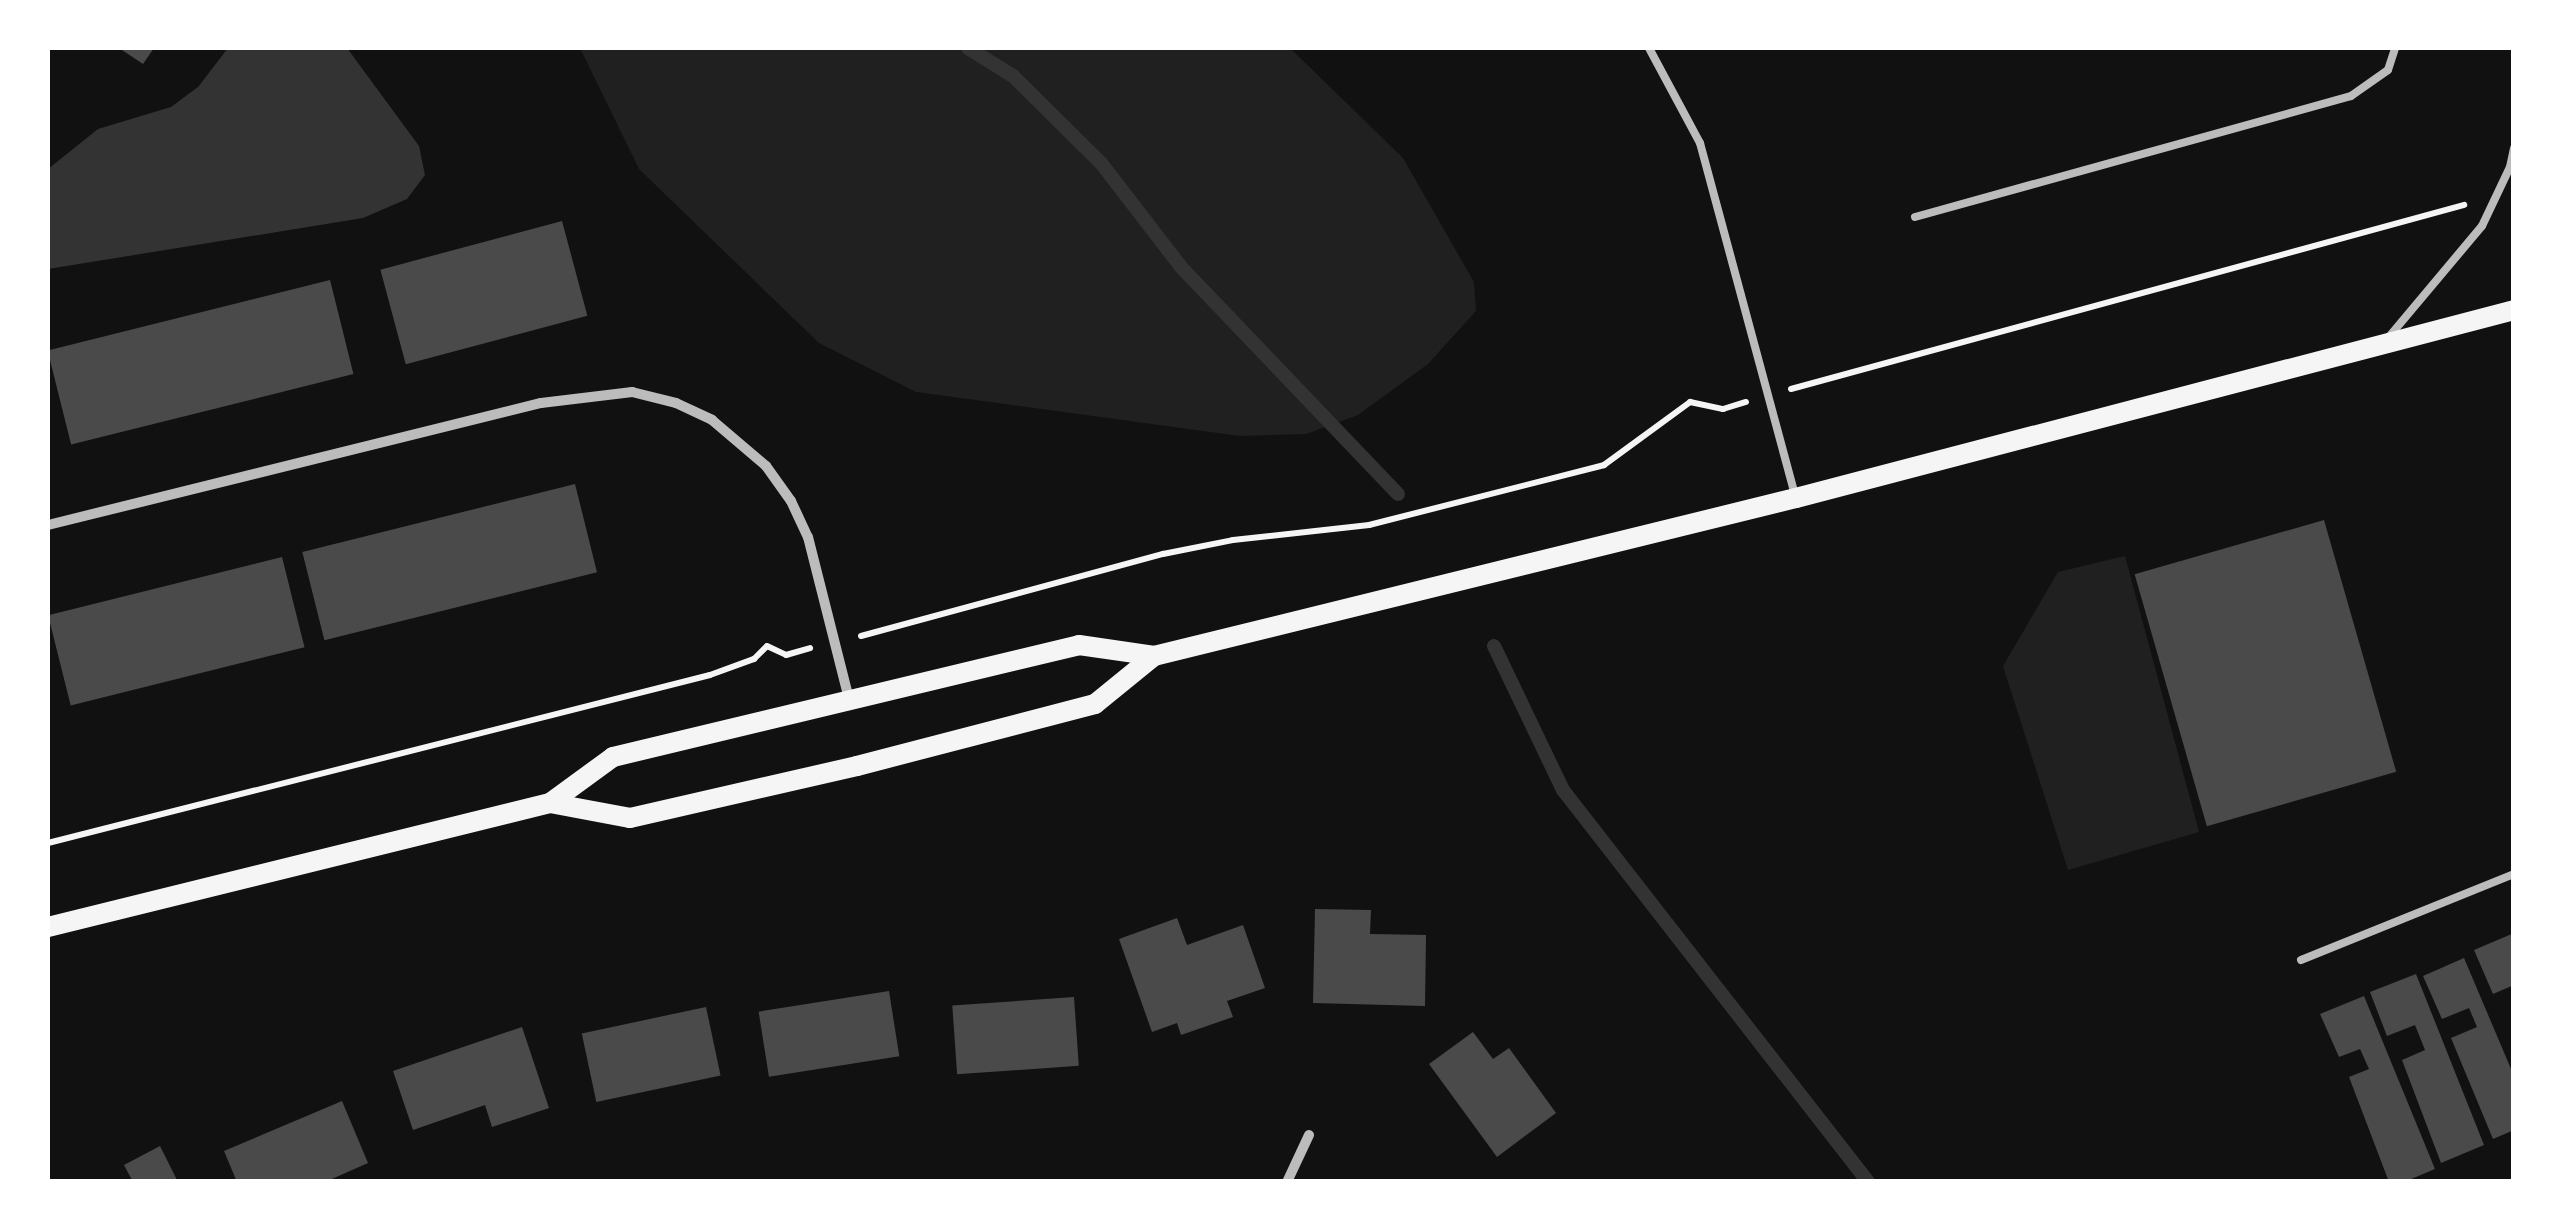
<!DOCTYPE html>
<html>
<head>
<meta charset="utf-8">
<style>
  body { margin:0 }
  #map { position:relative; width:2561px; height:1229px; overflow:hidden; background:#111; font-family:"Exo 2",sans-serif }
  div>[style] { position:absolute }
  [style*='--x'] { left:calc(var(--x)*1px); top:calc(var(--y)*1px); width:calc(var(--w)*1px); rotate:calc(var(--a)*1deg) }
  .green>* { inset:0; background:#202020 }
  .water>* { inset:0; background:#333 }
  .stream>* { height:14px; margin:-7px; padding:0 7px; transform-origin:7px; border-radius:7px; background:#333 }
  .building>* { inset:0; background:#4a4a4a; transform-origin:0 0 }
  .path>* { height:6px; margin:-3px; padding:0 3px; transform-origin:3px; border-radius:3px; background:#f5f5f5 }
  .service>* { height:8px; margin:-4px; padding:0 4px; transform-origin:4px; border-radius:4px; background:#bcbcbc }
  .minor>* { height:10px; margin:-5px; padding:0 5px; transform-origin:5px; border-radius:5px; background:#bcbcbc }
  .secondary>* { height:20px; margin:-10px; padding:0 10px; transform-origin:10px; border-radius:10px; background:#f5f5f5 }
  span { translate:-50% -50%; white-space:nowrap; text-align:center; line-height:1.15; -webkit-text-stroke:10px #fff; paint-order:stroke }
  .frame { position:absolute; inset:0; border:50px solid #fff; pointer-events:none }
</style>
</head>
<body>
<div id="map">
  <div class="green">
    <div style="clip-path:polygon(580px 48px,1290px 48px,1403px 158px,1474px 282px,1476px 311px,1428px 364px,1358px 415px,1306px 434px,1240px 436px,916px 392px,819px 343px,639px 169px)"></div>
    <div style="clip-path:polygon(2125px 556px,2199px 832px,2068px 870px,2003px 666px,2058px 572px)"></div>
  </div>
  <div class="water">
    <div style="clip-path:polygon(228px 48px,347px 48px,419px 146px,425px 175px,407px 199px,363px 218px,48px 269px,48px 169px,98px 129px,171px 107px,198px 87px)"></div>
  </div>
  <div class="stream">
    <div style="--x:968;--y:48;--w:53;--a:31.9"></div>
    <div style="--x:1013;--y:76;--w:124;--a:44.7"></div>
    <div style="--x:1101;--y:163;--w:131;--a:52.4"></div>
    <div style="--x:1181;--y:267;--w:314;--a:46.3"></div>
    <div style="--x:1494;--y:646;--w:160;--a:64.4"></div>
    <div style="--x:1563;--y:790;--w:497;--a:52.1"></div>
  </div>
  <div class="building">
    <div style="clip-path:polygon(119px 48px,154px 48px,143px 64px)"></div>
    <div style="left:562px;top:221px;width:98px;height:188px;rotate:75deg"></div>
    <div style="left:330px;top:280px;width:97px;height:291px;rotate:76deg"></div>
    <div style="left:575px;top:484px;width:91px;height:281px;rotate:76deg"></div>
    <div style="left:2324px;top:520px;width:262px;height:197px;rotate:74deg"></div>
    <div style="left:282px;top:557px;width:93px;height:241px;rotate:76deg"></div>
    <div style="clip-path:polygon(1315px 909px,1371px 910px,1370px 934px,1426px 935px,1425px 1006px,1313px 1003px)"></div>
    <div style="clip-path:polygon(1177px 918px,1187px 945px,1243px 925px,1265px 988px,1227px 1001px,1233px 1017px,1181px 1035px,1177px 1023px,1152px 1032px,1119px 939px)"></div>
    <div style="clip-path:polygon(2514px 933px,2514px 985px,2493px 994px,2474px 950px)"></div>
    <div style="clip-path:polygon(2464px 958px,2514px 1076px,2514px 1130px,2493px 1139px,2451px 1038px,2477px 1027px,2469px 1008px,2442px 1019px,2423px 976px)"></div>
    <div style="clip-path:polygon(2416px 974px,2484px 1145px,2441px 1163px,2402px 1060px,2425px 1050px,2415px 1025px,2387px 1036px,2370px 992px)"></div>
    <div style="left:889px;top:991px;width:66px;height:132px;rotate:81deg"></div>
    <div style="clip-path:polygon(2364px 996px,2435px 1169px,2404px 1182px,2389px 1182px,2349px 1077px,2369px 1069px,2360px 1049px,2339px 1057px,2320px 1014px)"></div>
    <div style="left:1074px;top:997px;width:69px;height:122px;rotate:86deg"></div>
    <div style="left:706px;top:1007px;width:70px;height:127px;rotate:78deg"></div>
    <div style="clip-path:polygon(522px 1027px,549px 1108px,492px 1127px,485px 1105px,413px 1130px,393px 1071px)"></div>
    <div style="clip-path:polygon(1473px 1032px,1493px 1059px,1509px 1048px,1556px 1113px,1497px 1157px,1429px 1064px)"></div>
    <div style="clip-path:polygon(342px 1101px,368px 1163px,325px 1182px,237px 1182px,224px 1151px)"></div>
    <div style="clip-path:polygon(160px 1146px,178px 1182px,133px 1182px,124px 1165px)"></div>
  </div>
  <div class="path">
    <div style="--x:1791;--y:389;--w:698;--a:-15.29"></div>
    <div style="--x:861;--y:636;--w:313;--a:-15.2"></div>
    <div style="--x:1163;--y:554;--w:71;--a:-11.3"></div>
    <div style="--x:1233;--y:540;--w:137;--a:-6.3"></div>
    <div style="--x:1369;--y:525;--w:243;--a:-14.3"></div>
    <div style="--x:1604;--y:465;--w:107;--a:-36.2"></div>
    <div style="--x:1690;--y:402;--w:34;--a:12"></div>
    <div style="--x:1723;--y:409;--w:24;--a:-17"></div>
    <div style="--x:48;--y:843;--w:683;--a:-14.24"></div>
    <div style="--x:710;--y:675;--w:47;--a:-20"></div>
    <div style="--x:754;--y:659;--w:18;--a:-45"></div>
    <div style="--x:767;--y:646;--w:21;--a:25"></div>
    <div style="--x:786;--y:655;--w:25;--a:-16"></div>
  </div>
  <div class="service">
    <div style="--x:1649;--y:48;--w:108;--a:61.8"></div>
    <div style="--x:1700;--y:143;--w:368;--a:74.9"></div>
    <div style="--x:1915;--y:217;--w:452;--a:-15.5"></div>
    <div style="--x:2351;--y:96;--w:45;--a:-35.1"></div>
    <div style="--x:2388;--y:70;--w:23;--a:-72"></div>
    <div style="--x:2388;--y:338;--w:146;--a:-50"></div>
    <div style="--x:2482;--y:226;--w:65;--a:-64.6"></div>
    <div style="--x:2510;--y:167;--w:19;--a:-78"></div>
    <div style="--x:2301;--y:960;--w:230;--a:-22"></div>
  </div>
  <div class="minor">
    <div style="--x:48;--y:525;--w:508;--a:-13.9"></div>
    <div style="--x:541;--y:403;--w:92;--a:-6.9"></div>
    <div style="--x:632;--y:392;--w:45;--a:14"></div>
    <div style="--x:676;--y:403;--w:40;--a:25"></div>
    <div style="--x:712;--y:420;--w:71;--a:40.4"></div>
    <div style="--x:766;--y:466;--w:43;--a:54.5"></div>
    <div style="--x:791;--y:501;--w:40;--a:65"></div>
    <div style="--x:808;--y:537;--w:167;--a:75.8"></div>
    <div style="--x:1287;--y:1182;--w:52;--a:-64.9"></div>
  </div>
  <div class="secondary">
    <div style="--x:550;--y:803;--w:81;--a:10.6"></div>
    <div style="--x:630;--y:818;--w:233;--a:-12.9"></div>
    <div style="--x:857;--y:766;--w:246;--a:-14.6"></div>
    <div style="--x:1095;--y:704;--w:76;--a:-39.1"></div>
    <div style="--x:48;--y:927;--w:517;--a:-13.87"></div>
    <div style="--x:550;--y:803;--w:78;--a:-36.1"></div>
    <div style="--x:613;--y:757;--w:479;--a:-13.5"></div>
    <div style="--x:1079;--y:645;--w:76;--a:8.3"></div>
    <div style="--x:1154;--y:656;--w:661;--a:-13.83"></div>
    <div style="--x:1796;--y:498;--w:742;--a:-14.67"></div>
  </div>
  <div class="frame"></div>
</div>
</body>
</html>
